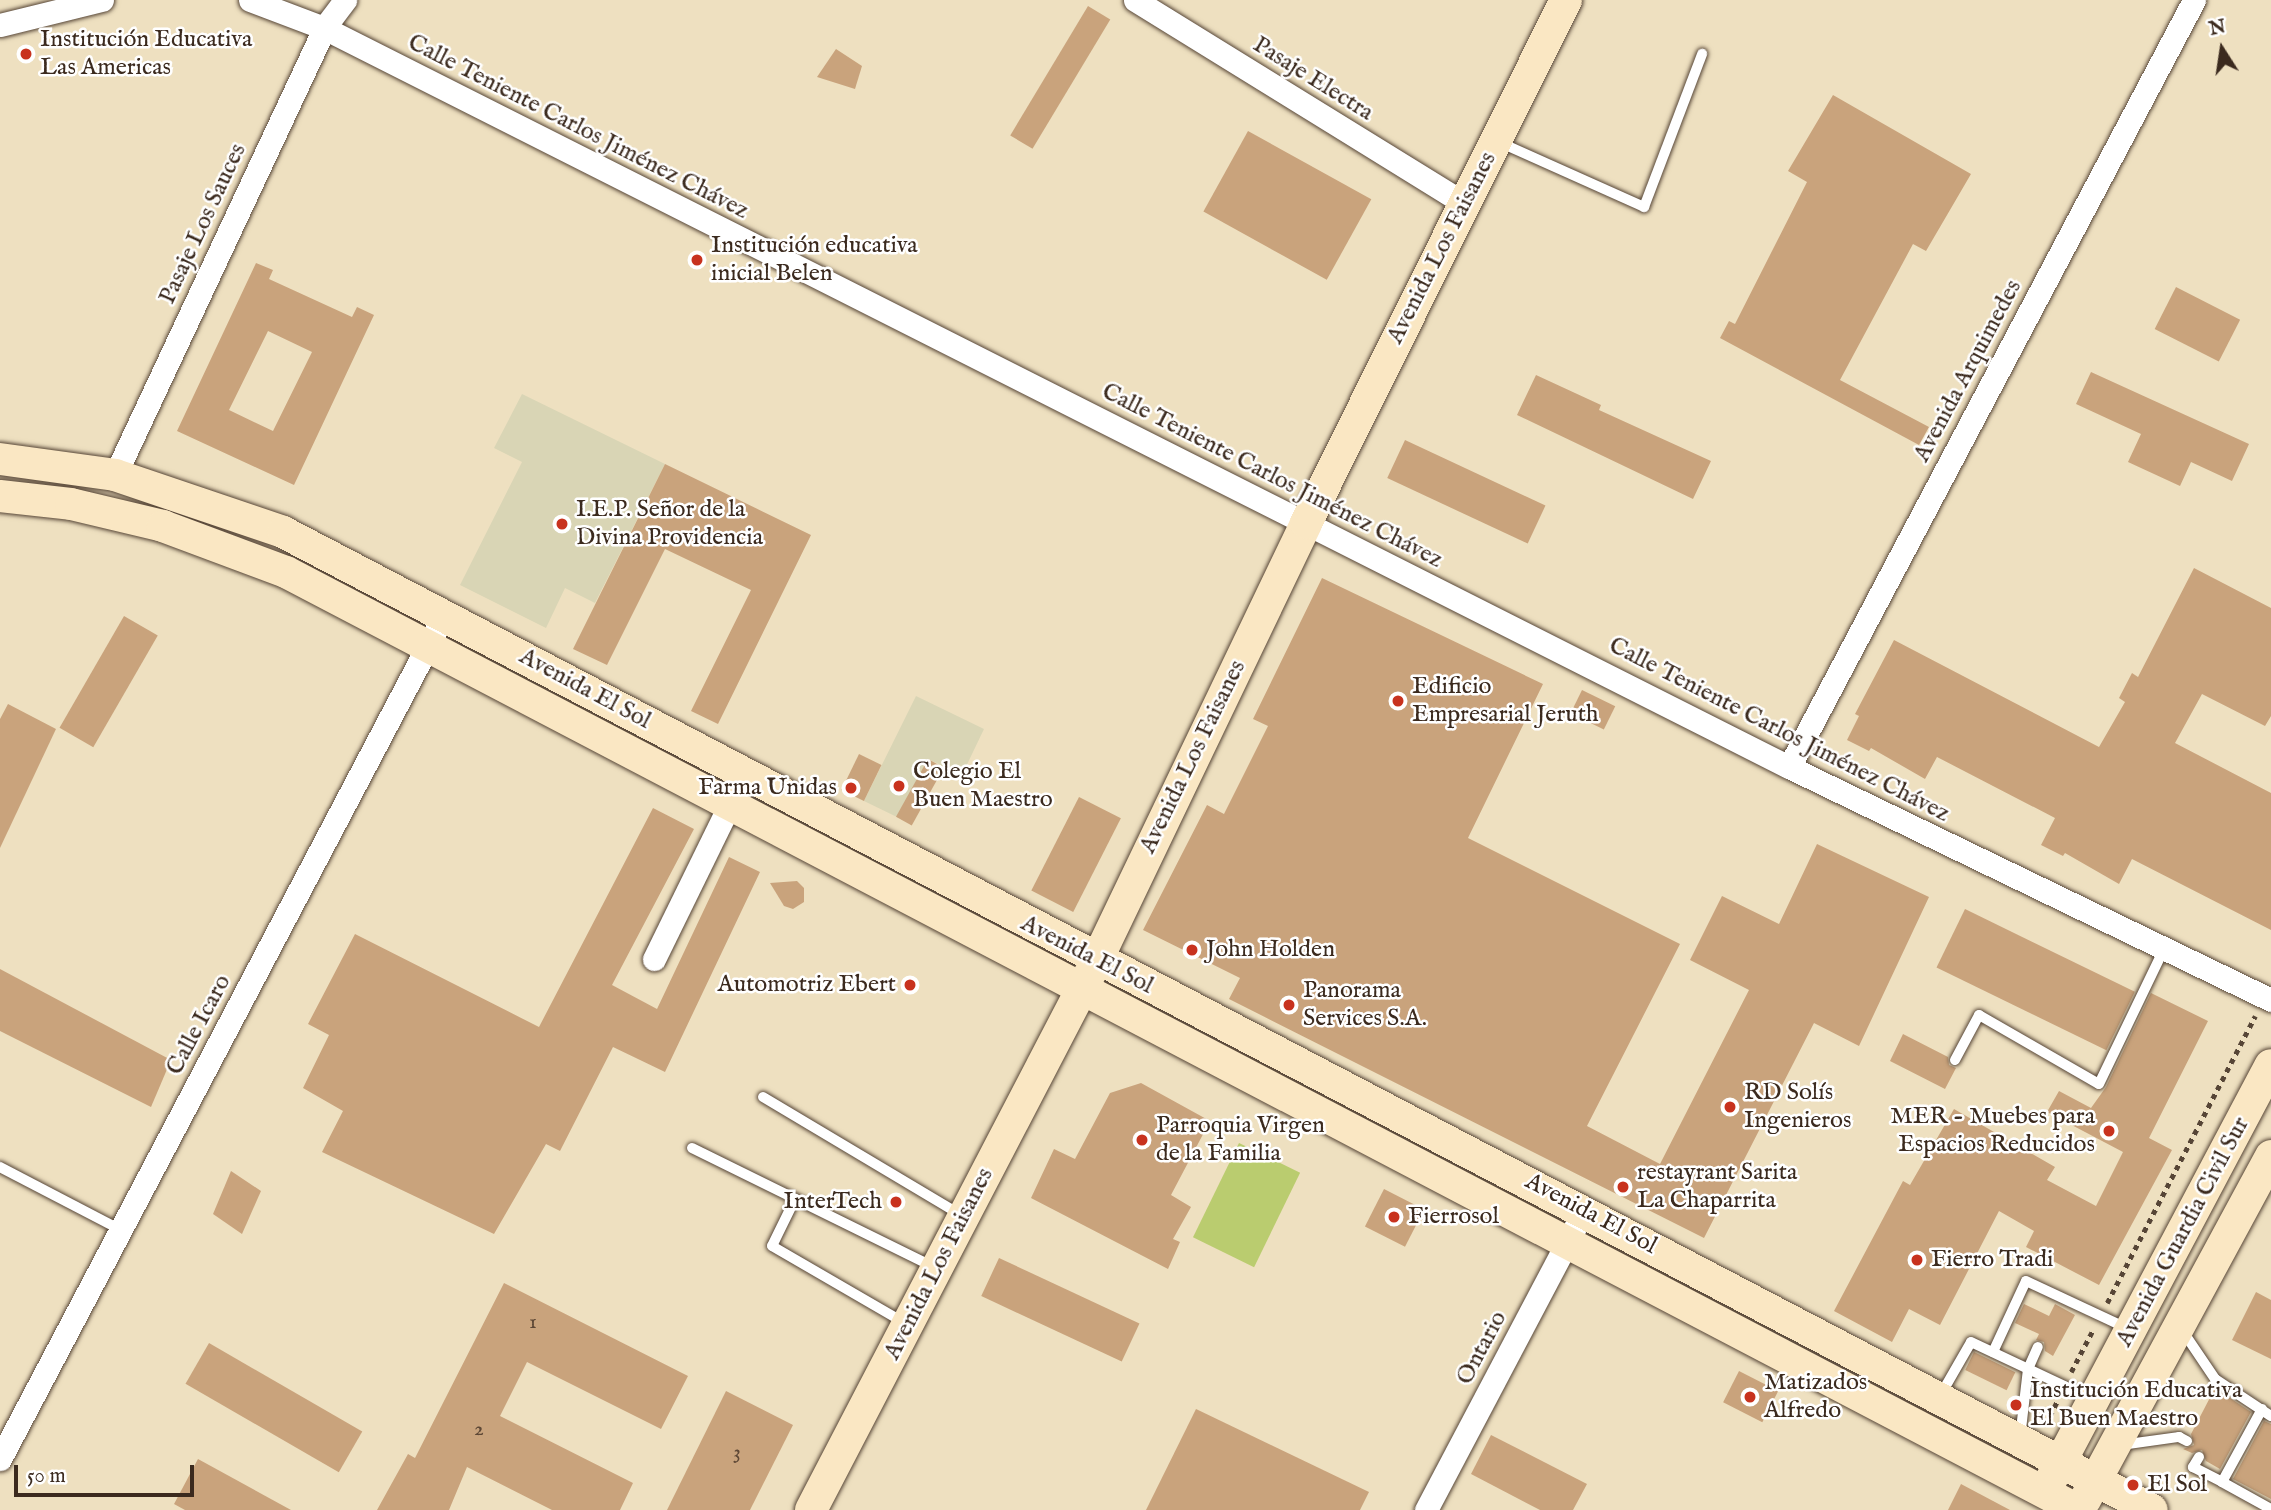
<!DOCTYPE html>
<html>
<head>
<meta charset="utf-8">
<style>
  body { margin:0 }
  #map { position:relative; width:2271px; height:1510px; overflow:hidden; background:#eee0c0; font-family:"IM FELL English",serif }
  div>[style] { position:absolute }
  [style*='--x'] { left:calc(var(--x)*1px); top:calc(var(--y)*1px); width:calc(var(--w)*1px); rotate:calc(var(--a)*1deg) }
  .built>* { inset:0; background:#d9d5b5 }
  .green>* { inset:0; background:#bacc6f; transform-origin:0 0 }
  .building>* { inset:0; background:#c9a37c; transform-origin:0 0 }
  .path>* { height:4.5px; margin-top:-2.25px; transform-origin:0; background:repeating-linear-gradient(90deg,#564536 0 5px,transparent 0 10px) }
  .roads { filter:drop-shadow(0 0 2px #564536) drop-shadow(0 0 2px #564536) }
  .lane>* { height:10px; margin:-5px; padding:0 5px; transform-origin:5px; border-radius:5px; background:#fff }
  .street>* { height:23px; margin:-11.5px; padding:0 11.5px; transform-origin:11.5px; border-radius:11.5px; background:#fff }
  .secondary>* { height:32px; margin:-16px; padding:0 16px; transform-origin:16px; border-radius:16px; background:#fae7c3 }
  .dots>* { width:19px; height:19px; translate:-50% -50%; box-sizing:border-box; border:4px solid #fff; border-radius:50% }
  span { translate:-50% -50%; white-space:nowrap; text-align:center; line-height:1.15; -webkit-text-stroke:5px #fff; paint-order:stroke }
  .number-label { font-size:21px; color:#5e4836 }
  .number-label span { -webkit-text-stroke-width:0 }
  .poi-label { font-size:24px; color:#3b2a1e }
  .left { translate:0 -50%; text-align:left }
  .right { translate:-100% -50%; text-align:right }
  .street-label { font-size:24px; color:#3b2a1e }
  .north { position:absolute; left:2187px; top:14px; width:70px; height:70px; -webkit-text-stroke:5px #fff; paint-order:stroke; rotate:348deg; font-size:19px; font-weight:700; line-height:28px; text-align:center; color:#3b2a1e }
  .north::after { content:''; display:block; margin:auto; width:24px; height:32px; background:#3b2a1e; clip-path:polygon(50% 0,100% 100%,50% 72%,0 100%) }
  .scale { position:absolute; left:14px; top:1465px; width:180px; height:32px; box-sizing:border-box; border:4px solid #3b2a1e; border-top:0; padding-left:9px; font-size:21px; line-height:24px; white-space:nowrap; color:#3b2a1e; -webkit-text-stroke:5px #fff; paint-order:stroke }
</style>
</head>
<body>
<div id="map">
  <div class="built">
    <div style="clip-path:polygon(522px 394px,665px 464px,595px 603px,565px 588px,546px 628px,460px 585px,522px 462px,494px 448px)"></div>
    <div style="clip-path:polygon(916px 696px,984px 729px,962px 775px,928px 759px,899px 818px,864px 801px)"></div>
  </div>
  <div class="green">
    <div style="left:1239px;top:1143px;width:68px;height:105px;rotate:26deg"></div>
  </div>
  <div class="building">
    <div style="left:1088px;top:6px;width:26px;height:151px;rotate:31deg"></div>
    <div style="clip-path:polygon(836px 49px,862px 66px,855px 89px,817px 77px)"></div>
    <div style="clip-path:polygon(1833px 95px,1971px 174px,1926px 251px,1913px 244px,1840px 380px,1929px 427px,1919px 445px,1720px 338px,1729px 321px,1735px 324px,1807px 182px,1788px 171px)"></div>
    <div style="left:1248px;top:131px;width:141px;height:92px;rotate:29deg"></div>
    <div style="clip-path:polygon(evenodd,256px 263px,273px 270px,269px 279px,352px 317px,357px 307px,374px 315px,294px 485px,177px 431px,256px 263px,268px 331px,312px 352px,273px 431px,229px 410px,268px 331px)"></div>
    <div style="left:2176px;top:287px;width:72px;height:47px;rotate:27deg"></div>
    <div style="clip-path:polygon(2091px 372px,2249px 444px,2232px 481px,2191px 462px,2180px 486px,2128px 462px,2141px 434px,2076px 404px)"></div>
    <div style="clip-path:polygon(1536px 375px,1601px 405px,1599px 410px,1711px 461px,1693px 499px,1517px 415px)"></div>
    <div style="left:1405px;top:440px;width:155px;height:42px;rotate:25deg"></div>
    <div style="clip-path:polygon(665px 464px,811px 535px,718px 724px,691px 711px,751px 590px,665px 549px,607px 665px,573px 649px)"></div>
    <div style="clip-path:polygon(2194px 568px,2271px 608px,2271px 716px,2265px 726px,2202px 694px,2175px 743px,2271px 793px,2271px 930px,2132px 859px,2119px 884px,2065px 853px,2063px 856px,2041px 845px,2055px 818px,1937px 757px,1925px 779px,1871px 748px,1869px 751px,1847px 740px,1859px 716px,1855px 714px,1894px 640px,2099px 747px,2125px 702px,2119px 698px,2132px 673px,2138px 677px)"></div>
    <div style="clip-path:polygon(1322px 578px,1543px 684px,1468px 838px,1680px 944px,1587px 1126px,1660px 1164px,1749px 990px,1690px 960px,1722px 896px,1779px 924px,1817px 844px,1929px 897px,1859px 1046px,1814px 1023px,1704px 1238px,1229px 999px,1240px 978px,1143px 930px,1207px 805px,1224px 814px,1268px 726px,1253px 719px)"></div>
    <div style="left:124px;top:616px;width:39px;height:129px;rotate:30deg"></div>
    <div style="left:1582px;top:690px;width:37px;height:26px;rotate:26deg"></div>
    <div style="clip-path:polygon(8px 704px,56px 729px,0 848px,0 719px)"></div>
    <div style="left:859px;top:754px;width:25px;height:40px;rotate:26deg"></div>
    <div style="left:928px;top:759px;width:18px;height:66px;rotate:29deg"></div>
    <div style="left:1079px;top:797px;width:47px;height:105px;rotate:27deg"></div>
    <div style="clip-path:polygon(653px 808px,694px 829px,612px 985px,657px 1009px,729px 857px,760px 872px,665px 1072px,613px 1047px,560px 1151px,546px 1144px,494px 1234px,322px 1152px,343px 1111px,303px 1088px,329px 1035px,308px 1024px,355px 934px,539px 1027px)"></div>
    <div style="clip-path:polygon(797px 881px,804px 888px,804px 902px,793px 909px,784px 906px,770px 883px)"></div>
    <div style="left:1965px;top:909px;width:189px;height:65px;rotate:26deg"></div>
    <div style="clip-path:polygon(0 969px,171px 1060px,151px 1107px,0 1031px)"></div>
    <div style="clip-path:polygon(2151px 993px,2208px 1021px,2149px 1138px,2172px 1150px,2099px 1285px,2026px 1247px,2034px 1231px,1999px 1211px,1940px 1325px,1909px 1309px,1892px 1342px,1834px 1311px,1903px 1181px,1910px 1185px,1954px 1109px,2055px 1167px,2047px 1180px,2096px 1206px,2123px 1152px,2047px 1112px,2059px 1091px,2091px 1108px,2106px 1087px)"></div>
    <div style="clip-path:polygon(1903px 1034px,1948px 1057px,1949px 1065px,1956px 1068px,1945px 1089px,1890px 1061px)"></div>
    <div style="clip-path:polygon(1141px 1083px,1210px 1121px,1171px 1195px,1191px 1207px,1173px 1239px,1180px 1242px,1168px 1269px,1031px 1198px,1054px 1149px,1075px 1159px,1110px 1093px)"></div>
    <div style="clip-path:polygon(231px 1171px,261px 1191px,242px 1234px,213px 1214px)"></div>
    <div style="left:1384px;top:1189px;width:45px;height:42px;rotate:27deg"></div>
    <div style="left:999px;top:1258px;width:155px;height:42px;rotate:25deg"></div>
    <div style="clip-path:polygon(504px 1283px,688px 1376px,661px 1429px,527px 1362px,500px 1416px,633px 1483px,620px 1510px,552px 1510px,467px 1467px,449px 1510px,377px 1510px,408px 1454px,415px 1458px)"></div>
    <div style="clip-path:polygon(2256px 1292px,2271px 1300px,2271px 1359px,2232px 1340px)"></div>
    <div style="clip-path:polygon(2024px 1304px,2049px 1316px,2055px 1304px,2075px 1315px,2053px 1356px,2045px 1351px,2044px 1342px,2036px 1340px,2039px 1334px,2015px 1323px)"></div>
    <div style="left:209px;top:1343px;width:177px;height:47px;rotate:30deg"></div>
    <div style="left:1974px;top:1352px;width:46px;height:20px;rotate:26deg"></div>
    <div style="left:1739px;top:1371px;width:44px;height:35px;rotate:27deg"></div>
    <div style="clip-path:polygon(2215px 1388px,2251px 1412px,2220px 1469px,2206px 1461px,2202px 1450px,2192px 1453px,2183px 1449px,2194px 1445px,2191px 1434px)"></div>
    <div style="clip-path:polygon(726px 1391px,793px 1425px,750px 1510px,667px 1510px)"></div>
    <div style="clip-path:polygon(1196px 1409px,1369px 1492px,1360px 1510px,1146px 1510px)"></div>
    <div style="clip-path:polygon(2264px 1421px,2271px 1424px,2271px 1499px,2233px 1479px)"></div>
    <div style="clip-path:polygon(1491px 1435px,1587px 1484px,1573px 1510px,1540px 1510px,1471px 1474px)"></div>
    <div style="clip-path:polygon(198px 1459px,291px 1510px,185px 1510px,174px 1504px)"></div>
    <div style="clip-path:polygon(1961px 1484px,2010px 1510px,1948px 1510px)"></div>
  </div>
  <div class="path">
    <div style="--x:2107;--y:1303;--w:323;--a:-62.7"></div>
    <div style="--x:2071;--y:1372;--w:47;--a:-62.4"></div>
    <div style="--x:2045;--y:1425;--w:29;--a:-63"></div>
  </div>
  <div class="roads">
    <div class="lane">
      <div style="--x:1499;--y:142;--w:159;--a:24.1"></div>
      <div style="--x:1644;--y:207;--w:164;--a:-69.2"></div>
      <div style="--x:1955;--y:1060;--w:51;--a:-61.9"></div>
      <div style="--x:1979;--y:1015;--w:138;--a:29.9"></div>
      <div style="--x:2099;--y:1084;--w:150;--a:-64.3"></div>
      <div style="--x:763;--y:1097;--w:230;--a:30.8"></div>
      <div style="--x:692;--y:1148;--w:270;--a:26.2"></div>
      <div style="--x:0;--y:1167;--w:136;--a:27.5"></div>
      <div style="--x:795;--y:1199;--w:52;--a:116.1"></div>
      <div style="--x:772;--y:1246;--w:154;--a:30.1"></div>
      <div style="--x:2182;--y:1330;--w:59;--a:56"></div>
      <div style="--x:2215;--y:1379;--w:67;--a:33.5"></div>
      <div style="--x:1993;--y:1352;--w:78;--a:-65.1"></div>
      <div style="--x:2026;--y:1281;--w:111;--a:25"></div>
      <div style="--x:1940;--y:1396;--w:62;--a:-60.1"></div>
      <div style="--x:1971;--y:1342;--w:132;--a:25.2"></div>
      <div style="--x:2262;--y:1409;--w:83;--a:118.7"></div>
      <div style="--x:2222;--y:1482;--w:56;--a:28.9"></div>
      <div style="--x:2020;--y:1438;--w:69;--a:-83.4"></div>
      <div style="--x:2028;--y:1369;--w:24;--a:-66"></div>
      <div style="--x:2121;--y:1445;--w:59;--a:-7.9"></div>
      <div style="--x:2179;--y:1437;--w:9;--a:27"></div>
      <div style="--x:2199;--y:1457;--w:12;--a:121"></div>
      <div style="--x:2193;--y:1467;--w:33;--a:27"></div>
    </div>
    <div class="street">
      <div style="--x:250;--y:0;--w:79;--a:20.7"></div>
      <div style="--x:324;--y:28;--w:1641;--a:26.77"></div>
      <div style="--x:1789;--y:767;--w:535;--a:25.8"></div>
      <div style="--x:1135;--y:0;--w:387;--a:31.7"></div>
      <div style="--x:0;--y:25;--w:105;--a:-13.8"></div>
      <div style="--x:115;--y:475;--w:493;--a:-64.9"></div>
      <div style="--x:324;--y:28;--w:35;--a:-53"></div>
      <div style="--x:1789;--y:767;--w:867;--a:-62.16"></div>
      <div style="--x:654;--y:959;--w:170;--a:-63.9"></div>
      <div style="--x:0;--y:1459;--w:954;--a:-62.25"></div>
      <div style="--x:1426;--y:1510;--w:339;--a:-62.2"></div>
    </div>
    <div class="secondary">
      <div style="--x:0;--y:459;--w:116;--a:7.9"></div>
      <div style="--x:115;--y:475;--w:177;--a:18.7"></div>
      <div style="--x:283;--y:532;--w:2109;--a:27.62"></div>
      <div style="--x:0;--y:496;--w:71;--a:6.4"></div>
      <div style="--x:71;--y:504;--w:95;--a:13.4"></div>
      <div style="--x:163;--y:526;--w:131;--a:20.5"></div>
      <div style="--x:286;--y:572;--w:2023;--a:27.63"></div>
      <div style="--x:2052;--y:1478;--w:467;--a:-62.1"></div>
      <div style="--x:2085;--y:1500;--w:391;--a:-61.6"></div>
      <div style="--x:811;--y:1510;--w:620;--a:-62.53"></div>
      <div style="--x:1097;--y:960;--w:484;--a:-64.4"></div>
      <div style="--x:1306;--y:523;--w:584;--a:-63.57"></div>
    </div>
  </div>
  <div class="dots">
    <div style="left:26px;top:54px;background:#c8321e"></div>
    <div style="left:697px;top:260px;background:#c8321e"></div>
    <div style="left:562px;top:524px;background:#c8321e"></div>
    <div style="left:1398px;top:701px;background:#c8321e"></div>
    <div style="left:899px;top:786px;background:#c8321e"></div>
    <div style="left:851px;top:788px;background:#c8321e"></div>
    <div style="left:1192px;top:950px;background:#c8321e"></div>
    <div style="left:910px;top:985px;background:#c8321e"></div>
    <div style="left:1289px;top:1005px;background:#c8321e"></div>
    <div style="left:1730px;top:1107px;background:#c8321e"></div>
    <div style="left:2109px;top:1131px;background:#c8321e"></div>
    <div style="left:1142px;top:1140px;background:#c8321e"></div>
    <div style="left:1623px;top:1187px;background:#c8321e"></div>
    <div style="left:896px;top:1202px;background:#c8321e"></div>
    <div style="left:1394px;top:1217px;background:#c8321e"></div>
    <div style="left:1917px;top:1260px;background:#c8321e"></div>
    <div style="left:1750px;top:1397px;background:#c8321e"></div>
    <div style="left:2016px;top:1405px;background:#c8321e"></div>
    <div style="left:2133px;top:1485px;background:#c8321e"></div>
  </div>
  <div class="number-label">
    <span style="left:533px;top:1323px">1</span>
    <span style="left:479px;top:1430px">2</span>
    <span style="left:737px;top:1453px">3</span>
  </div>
  <div class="poi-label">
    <span class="left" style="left:40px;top:54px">Institución Educativa<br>Las Americas</span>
    <span class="left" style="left:711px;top:260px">Institución educativa<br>inicial Belen</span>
    <span class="left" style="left:576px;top:524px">I.E.P. Señor de la<br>Divina Providencia</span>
    <span class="left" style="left:1412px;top:701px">Edificio<br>Empresarial Jeruth</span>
    <span class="left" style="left:913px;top:786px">Colegio El<br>Buen Maestro</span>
    <span class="right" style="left:837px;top:788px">Farma Unidas</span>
    <span class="left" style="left:1206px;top:950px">John Holden</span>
    <span class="right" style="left:896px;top:985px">Automotriz Ebert</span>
    <span class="left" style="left:1303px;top:1005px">Panorama<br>Services S.A.</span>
    <span class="left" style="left:1744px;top:1107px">RD Solís<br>Ingenieros</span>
    <span class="right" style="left:2095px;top:1131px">MER - Muebes para<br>Espacios Reducidos</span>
    <span class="left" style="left:1156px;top:1140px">Parroquia Virgen<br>de la Familia</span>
    <span class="left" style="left:1637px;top:1187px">restayrant Sarita<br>La Chaparrita</span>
    <span class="right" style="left:882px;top:1202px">InterTech</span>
    <span class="left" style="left:1408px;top:1217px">Fierrosol</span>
    <span class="left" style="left:1931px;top:1260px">Fierro Tradi</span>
    <span class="left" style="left:1764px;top:1397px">Matizados<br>Alfredo</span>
    <span class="left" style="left:2030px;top:1405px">Institución Educativa<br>El Buen Maestro</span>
    <span class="left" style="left:2147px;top:1485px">El Sol</span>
  </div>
  <div class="street-label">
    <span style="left:1313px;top:79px;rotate:32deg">Pasaje Electra</span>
    <span style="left:578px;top:127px;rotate:27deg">Calle Teniente Carlos Jiménez Chávez</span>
    <span style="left:203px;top:224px;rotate:-65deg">Pasaje Los Sauces</span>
    <span style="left:1442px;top:248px;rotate:-63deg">Avenida Los Faisanes</span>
    <span style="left:1968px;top:371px;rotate:-62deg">Avenida Arquimedes</span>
    <span style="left:1272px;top:476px;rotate:27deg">Calle Teniente Carlos Jiménez Chávez</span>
    <span style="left:585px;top:689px;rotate:28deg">Avenida El Sol</span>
    <span style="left:1779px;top:730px;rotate:27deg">Calle Teniente Carlos Jiménez Chávez</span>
    <span style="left:1193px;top:757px;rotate:-64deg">Avenida Los Faisanes</span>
    <span style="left:1087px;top:955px;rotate:27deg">Avenida El Sol</span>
    <span style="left:199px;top:1025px;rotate:-62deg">Calle Icaro</span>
    <span style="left:1591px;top:1214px;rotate:28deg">Avenida El Sol</span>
    <span style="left:2183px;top:1232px;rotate:-62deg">Avenida Guardia Civil Sur</span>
    <span style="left:939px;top:1264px;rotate:-63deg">Avenida Los Faisanes</span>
    <span style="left:1482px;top:1348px;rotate:-62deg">Ontario</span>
  </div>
  <div class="north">N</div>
  <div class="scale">50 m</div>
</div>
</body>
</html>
